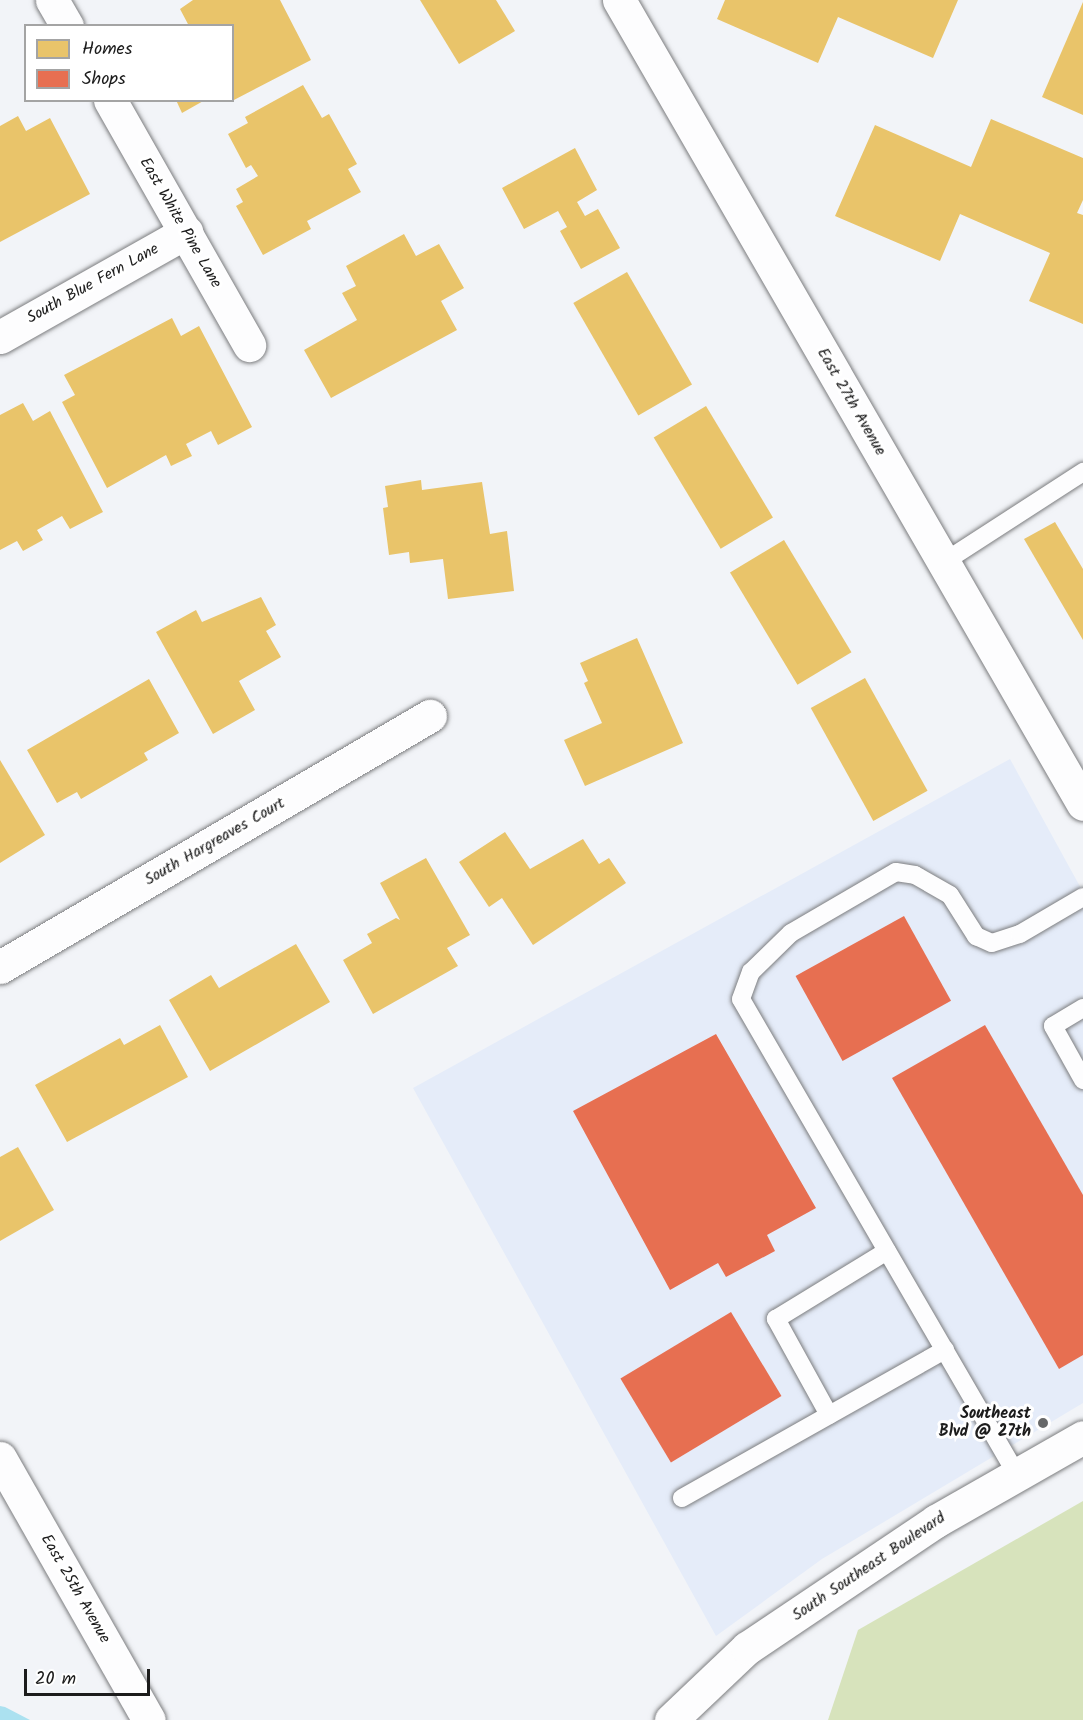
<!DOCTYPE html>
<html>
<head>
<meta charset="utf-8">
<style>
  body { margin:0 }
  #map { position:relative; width:1083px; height:1720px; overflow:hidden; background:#f2f4f8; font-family:Kalam,sans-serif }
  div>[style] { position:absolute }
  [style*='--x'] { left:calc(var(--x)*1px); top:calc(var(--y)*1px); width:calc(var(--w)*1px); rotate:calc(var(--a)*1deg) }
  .built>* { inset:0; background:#e5ecf9 }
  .green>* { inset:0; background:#d7e3bc }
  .water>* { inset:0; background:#abe1f0 }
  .homes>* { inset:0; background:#e9c46a; transform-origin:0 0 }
  .shops>* { inset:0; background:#e76f51; transform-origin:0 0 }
  .roads { filter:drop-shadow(0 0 2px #7c7d7f) drop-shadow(0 0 2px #7c7d7f) }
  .lane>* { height:18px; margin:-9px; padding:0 9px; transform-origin:9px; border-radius:9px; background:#fdfdfe }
  .street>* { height:33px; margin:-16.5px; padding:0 16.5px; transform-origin:16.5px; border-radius:16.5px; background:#fdfdfe }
  .secondary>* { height:33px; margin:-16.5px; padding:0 16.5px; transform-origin:16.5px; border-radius:16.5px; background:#fdfdfe }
  .dots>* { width:16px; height:16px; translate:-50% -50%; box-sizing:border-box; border:3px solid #fff; border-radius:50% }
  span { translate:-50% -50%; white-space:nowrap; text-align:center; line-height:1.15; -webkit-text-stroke:6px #fff; paint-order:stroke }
  .street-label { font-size:16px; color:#1c1c1c }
  .poi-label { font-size:16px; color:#1c1c1c; font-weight:700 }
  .right { translate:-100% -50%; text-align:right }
  .legend { position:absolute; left:24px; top:24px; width:210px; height:78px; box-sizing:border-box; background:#fff; border:2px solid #a4a4a4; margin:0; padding:8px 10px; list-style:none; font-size:18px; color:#1c1c1c }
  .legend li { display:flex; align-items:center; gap:12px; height:30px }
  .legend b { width:30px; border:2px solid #a4a4a4 }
  .scale { position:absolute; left:24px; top:1669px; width:126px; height:27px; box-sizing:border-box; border:3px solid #1c1c1c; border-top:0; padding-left:8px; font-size:18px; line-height:21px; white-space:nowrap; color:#1c1c1c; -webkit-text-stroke:4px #fff; paint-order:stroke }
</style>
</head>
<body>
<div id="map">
  <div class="built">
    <div style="clip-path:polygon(1010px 759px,1083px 892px,1083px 1403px,822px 1559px,716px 1636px,413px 1088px)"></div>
  </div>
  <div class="green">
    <div style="clip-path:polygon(1083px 1501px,1083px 1720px,828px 1720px,858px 1630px)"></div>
  </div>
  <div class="water">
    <div style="clip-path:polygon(0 1706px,5px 1707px,30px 1720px,0 1720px)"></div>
  </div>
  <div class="homes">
    <div style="clip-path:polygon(193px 0,280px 0,311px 60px,232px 101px,232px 26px,189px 26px,180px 9px)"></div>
    <div style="clip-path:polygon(420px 0,496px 0,515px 31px,459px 64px)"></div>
    <div style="clip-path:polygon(725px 0,958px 0,933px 58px,838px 17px,818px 63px,717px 19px)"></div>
    <div style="clip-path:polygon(1083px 2px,1083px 115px,1042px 97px)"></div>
    <div style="clip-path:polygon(303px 85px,322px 118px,329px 114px,357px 164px,348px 169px,361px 192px,307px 221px,311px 229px,263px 255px,236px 206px,243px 202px,236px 189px,258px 176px,251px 165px,246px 168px,228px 134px,248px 123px,245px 117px)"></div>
    <div style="clip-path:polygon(176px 100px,205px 100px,182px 113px)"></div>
    <div style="clip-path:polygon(18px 116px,26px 131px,50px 118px,90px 194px,0 242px,0 126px)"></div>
    <div style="clip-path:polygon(991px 119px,1083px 158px,1083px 200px,1077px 213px,1083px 215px,1083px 324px,1029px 301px,1050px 253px,960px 214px,940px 261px,835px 216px,875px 125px,971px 167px)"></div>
    <div style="clip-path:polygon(575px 148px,597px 190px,577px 202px,585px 216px,598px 209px,620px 248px,581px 269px,560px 231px,567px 227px,558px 211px,524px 229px,502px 188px)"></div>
    <div style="clip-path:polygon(404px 234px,416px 256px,439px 244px,464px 288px,441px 301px,457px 330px,331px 398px,304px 350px,357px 320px,342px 293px,356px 286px,346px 266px)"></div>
    <div style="left:627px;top:272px;width:130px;height:62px;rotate:60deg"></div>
    <div style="clip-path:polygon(172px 318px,181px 336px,199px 326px,252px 427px,218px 445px,211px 431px,186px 444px,192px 456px,171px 466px,166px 455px,107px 488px,62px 402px,75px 395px,64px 375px)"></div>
    <div style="clip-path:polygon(23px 403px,33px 421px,50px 411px,103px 512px,70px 529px,62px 516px,37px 530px,43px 540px,23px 551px,17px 541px,0 550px,0 415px)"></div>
    <div style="left:706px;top:406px;width:130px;height:61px;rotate:59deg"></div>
    <div style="clip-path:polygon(421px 480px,422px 490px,482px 482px,490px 534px,507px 531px,514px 591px,448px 599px,443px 559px,410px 563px,409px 552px,389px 555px,383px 508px,388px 507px,385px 486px)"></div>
    <div style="clip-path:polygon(1055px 522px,1083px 569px,1083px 640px,1024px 539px)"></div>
    <div style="left:784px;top:540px;width:131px;height:63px;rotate:59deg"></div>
    <div style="clip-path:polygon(261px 597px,276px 625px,266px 631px,281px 657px,239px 681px,255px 710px,213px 734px,156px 632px,196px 610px,202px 622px)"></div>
    <div style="clip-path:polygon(637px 638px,683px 743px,585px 786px,564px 740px,602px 723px,584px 683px,588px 681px,580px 663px)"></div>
    <div style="left:865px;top:678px;width:129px;height:62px;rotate:61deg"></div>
    <div style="clip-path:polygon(149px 679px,179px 733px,144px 753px,148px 760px,81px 799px,77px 792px,57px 803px,27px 750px)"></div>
    <div style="clip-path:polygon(0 760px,45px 835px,0 863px)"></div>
    <div style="clip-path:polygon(505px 832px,530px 869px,583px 839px,599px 864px,609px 858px,626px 883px,533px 945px,502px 898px,489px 907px,459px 862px)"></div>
    <div style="clip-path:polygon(426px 858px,470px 935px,447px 948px,458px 966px,373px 1014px,343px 960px,372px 943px,367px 934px,396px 918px,400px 920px,380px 883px)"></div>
    <div style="clip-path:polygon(296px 944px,330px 1002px,210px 1071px,169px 1000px,211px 975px,219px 988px)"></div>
    <div style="clip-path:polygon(160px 1025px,188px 1077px,67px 1142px,35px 1085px,120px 1038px,124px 1045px)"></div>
    <div style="clip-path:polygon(18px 1147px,54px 1210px,0 1241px,0 1157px)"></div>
  </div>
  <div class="shops">
    <div style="left:904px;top:916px;width:97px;height:124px;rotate:61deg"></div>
    <div style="clip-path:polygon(985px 1025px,1083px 1195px,1083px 1355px,1059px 1369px,892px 1078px)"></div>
    <div style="clip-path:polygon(716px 1034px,816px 1208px,767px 1235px,775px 1251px,726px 1277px,718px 1263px,670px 1290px,573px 1111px)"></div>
    <div style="left:731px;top:1312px;width:98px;height:129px;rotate:59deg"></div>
  </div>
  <div class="roads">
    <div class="lane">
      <div style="--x:944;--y:562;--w:166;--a:-32.9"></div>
      <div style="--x:1083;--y:1008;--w:35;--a:149"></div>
      <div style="--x:1053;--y:1026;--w:62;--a:60.9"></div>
      <div style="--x:829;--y:1415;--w:110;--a:-118.9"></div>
      <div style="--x:776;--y:1319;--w:130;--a:-31.5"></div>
      <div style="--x:1017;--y:1475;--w:550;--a:-120.11"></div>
      <div style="--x:741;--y:999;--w:29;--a:-70"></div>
      <div style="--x:751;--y:972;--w:56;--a:-44.3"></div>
      <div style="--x:791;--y:933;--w:121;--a:-30.2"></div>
      <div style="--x:896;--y:872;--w:19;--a:9"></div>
      <div style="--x:915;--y:875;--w:40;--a:29.7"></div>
      <div style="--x:950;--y:895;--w:49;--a:57.6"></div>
      <div style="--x:976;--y:936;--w:17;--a:24"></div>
      <div style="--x:992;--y:943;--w:29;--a:-18"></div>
      <div style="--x:1020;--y:934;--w:73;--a:-30.4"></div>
      <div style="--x:682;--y:1498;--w:302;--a:-29.4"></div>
    </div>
    <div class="street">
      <div style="--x:52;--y:0;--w:30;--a:60"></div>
      <div style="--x:619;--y:0;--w:928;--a:60.01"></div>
      <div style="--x:110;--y:100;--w:282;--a:60.4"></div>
      <div style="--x:0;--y:337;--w:214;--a:-29.4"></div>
      <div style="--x:0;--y:967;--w:498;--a:-30.3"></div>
      <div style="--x:0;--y:1458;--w:301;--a:60.4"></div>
    </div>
    <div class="secondary">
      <div style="--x:671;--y:1720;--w:105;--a:-43.5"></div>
      <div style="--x:747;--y:1648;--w:228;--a:-33.9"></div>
      <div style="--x:936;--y:1521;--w:169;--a:-29.7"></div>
    </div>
  </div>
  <div class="dots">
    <div style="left:1043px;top:1423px;background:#676869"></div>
  </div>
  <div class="street-label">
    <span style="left:180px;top:223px;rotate:60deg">East White Pine Lane</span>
    <span style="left:93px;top:284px;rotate:-29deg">South Blue Fern Lane</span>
    <span style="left:851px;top:402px;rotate:60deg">East 27th Avenue</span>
    <span style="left:215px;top:842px;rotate:-30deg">South Hargreaves Court</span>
    <span style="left:869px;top:1567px;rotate:-34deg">South Southeast Boulevard</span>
    <span style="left:75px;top:1589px;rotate:60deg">East 25th Avenue</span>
  </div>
  <div class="poi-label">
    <span class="right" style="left:1031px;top:1423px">Southeast<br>Blvd @ 27th</span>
  </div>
  <ul class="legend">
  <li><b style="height:16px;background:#e9c46a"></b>Homes</li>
  <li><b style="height:16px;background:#e76f51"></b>Shops</li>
  </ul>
  <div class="scale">20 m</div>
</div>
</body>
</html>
